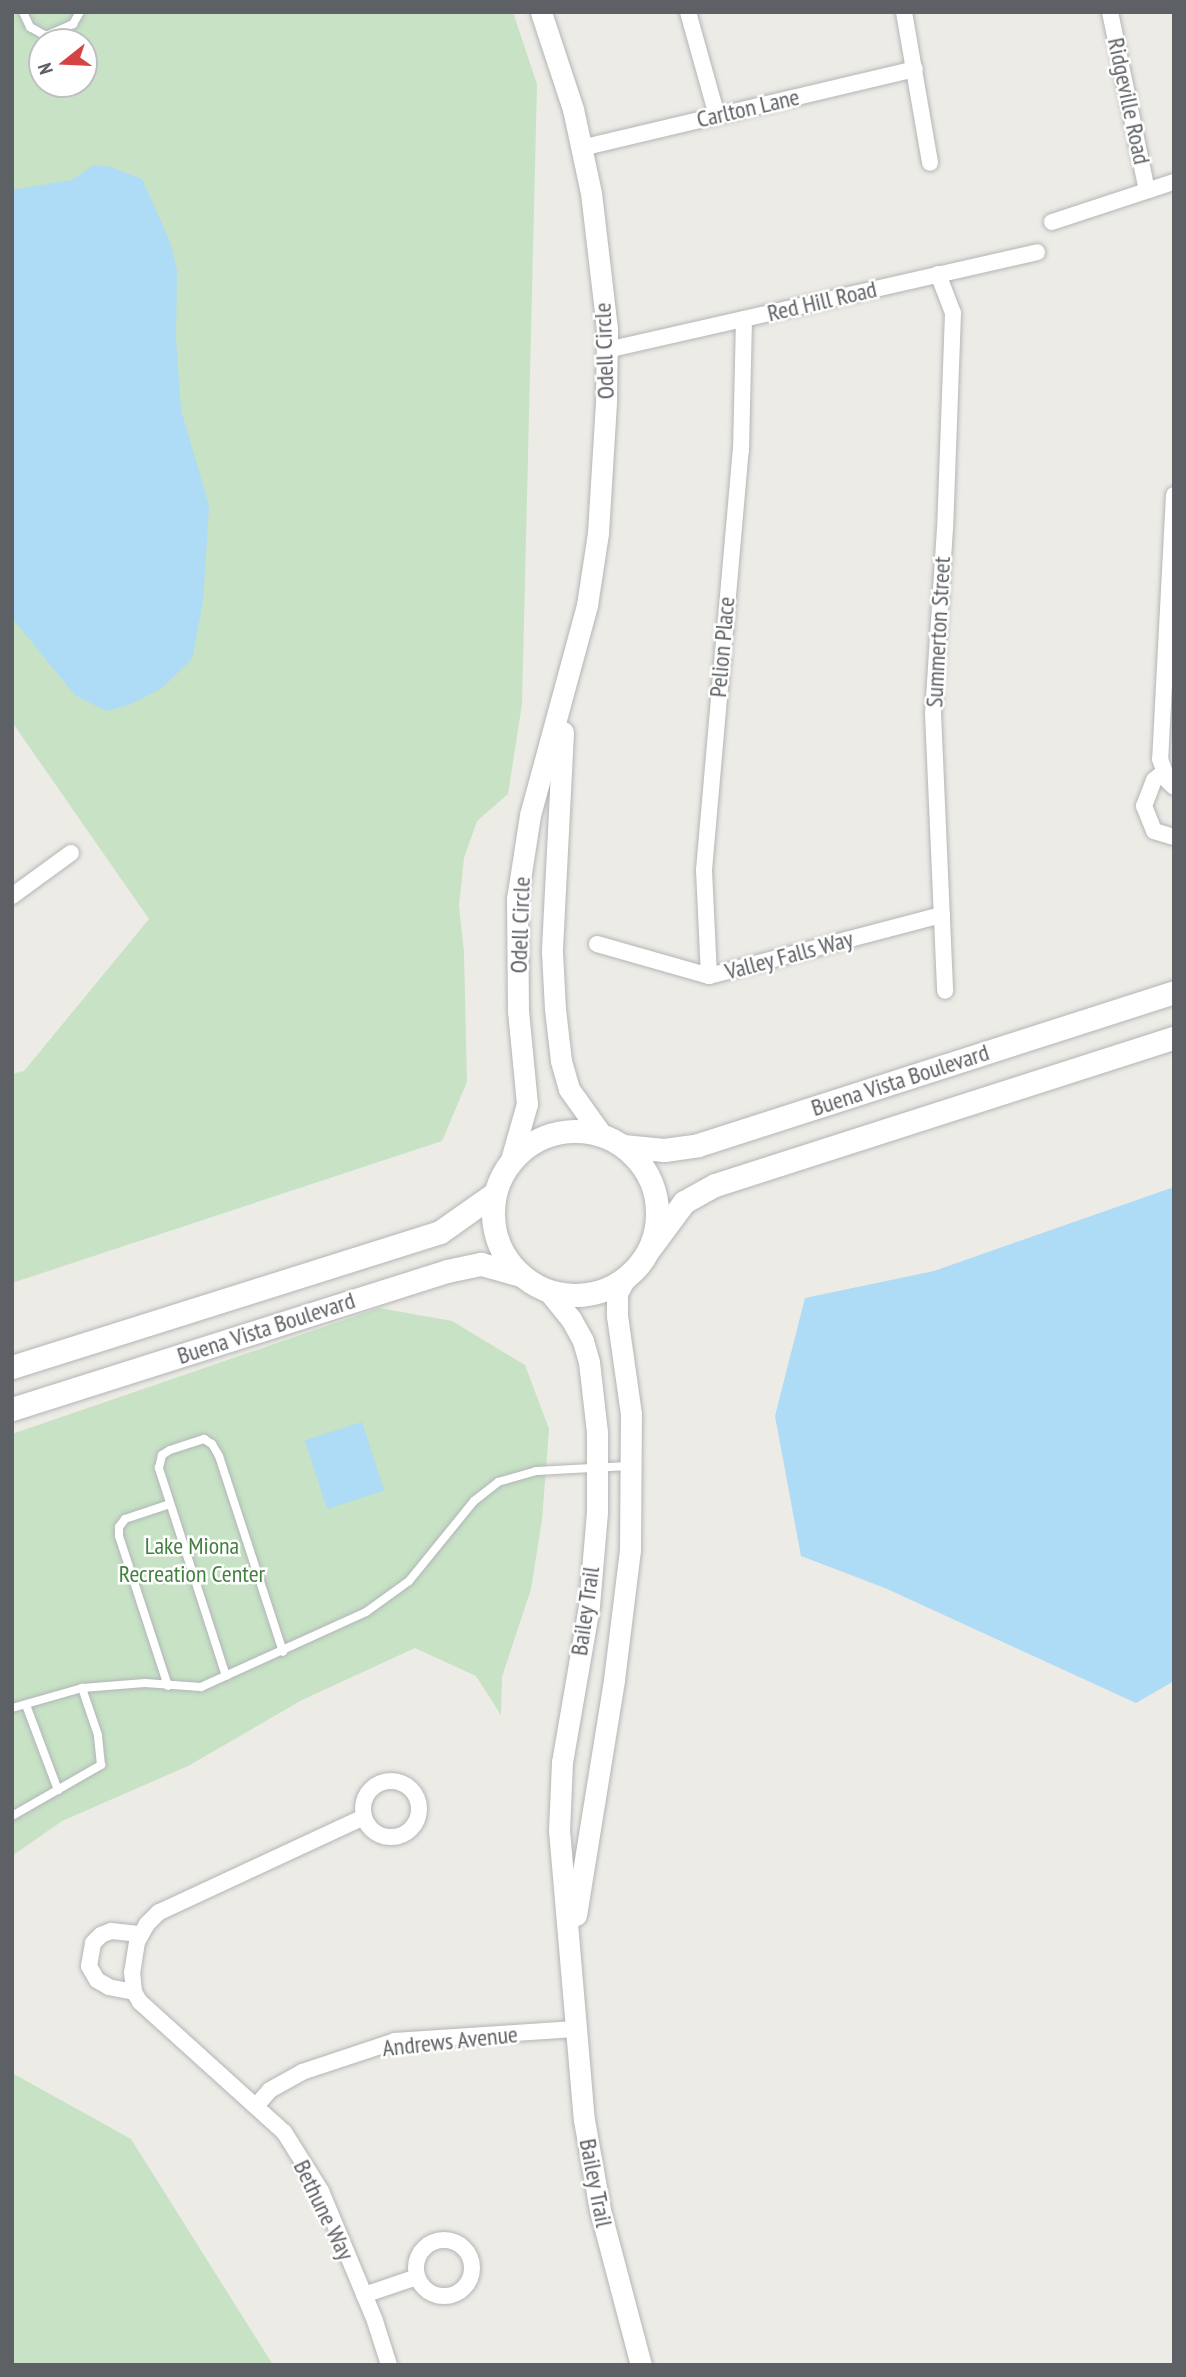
<!DOCTYPE html>
<html>
<head>
<meta charset="utf-8">
<style>
  body { margin:0 }
  #map { position:relative; width:1186px; height:2377px; overflow:hidden; background:#edebe5; font-family:"PT Sans Narrow",sans-serif }
  div>[style] { position:absolute }
  [style*='--x'] { left:calc(var(--x)*1px); top:calc(var(--y)*1px); width:calc(var(--w)*1px); rotate:calc(var(--a)*1deg) }
  .green>* { inset:0; background:#c7e2c5 }
  .water>* { inset:0; background:#aedbf5; transform-origin:0 0 }
  .roads { filter:drop-shadow(0 0 2px #b2b5b8) drop-shadow(0 0 2px #b2b5b8) }
  .service>* { height:8px; margin:-4px; padding:0 4px; transform-origin:4px; border-radius:4px; background:#fff }
  .minor>* { height:16px; margin:-8px; padding:0 8px; transform-origin:8px; border-radius:8px; background:#fff }
  .minor>.ring { margin:-8px; padding:0; box-sizing:content-box; background:none; border:16px solid #fff; border-radius:50% }
  .tertiary>* { height:21px; margin:-10.5px; padding:0 10.5px; transform-origin:10.5px; border-radius:10.5px; background:#fff }
  .secondary>* { height:23px; margin:-11.5px; padding:0 11.5px; transform-origin:11.5px; border-radius:11.5px; background:#fff }
  .secondary>.ring { margin:-11.5px; padding:0; box-sizing:content-box; background:none; border:23px solid #fff; border-radius:50% }
  span { translate:-50% -50%; white-space:nowrap; text-align:center; line-height:1.15; -webkit-text-stroke:5px #fff; paint-order:stroke }
  .street-label { font-size:24px; color:#5d6064 }
  .park-label { font-size:24px; color:#41803f }
  .frame { position:absolute; inset:0; border:14px solid #5d6064; pointer-events:none }
  .north { position:absolute; left:28px; top:28px; width:70px; height:70px; box-sizing:border-box; background:#fff; border:2px solid #bebfc1; border-radius:50%; rotate:252deg; font-size:19px; font-weight:700; line-height:28px; text-align:center; color:#5d6064 }
  .north::after { content:''; display:block; margin:auto; width:24px; height:32px; background:#d54444; clip-path:polygon(50% 0,100% 100%,50% 72%,0 100%) }
</style>
</head>
<body>
<div id="map">
  <div class="green">
    <div style="clip-path:polygon(evenodd,12px 12px,513px 12px,537px 84px,522px 704px,508px 794px,477px 821px,464px 858px,459px 906px,464px 953px,467px 1082px,442px 1141px,12px 1283px,12px 1074px,24px 1071px,149px 919px,12px 722px,12px 12px,42px 42px,84px 42px,84px 84px,42px 84px,42px 42px)"></div>
    <div style="clip-path:polygon(379px 1308px,452px 1321px,525px 1365px,549px 1429px,542px 1520px,531px 1589px,502px 1677px,501px 1715px,476px 1676px,415px 1648px,302px 1700px,188px 1766px,62px 1821px,12px 1856px,12px 1434px)"></div>
    <div style="clip-path:polygon(12px 2073px,131px 2139px,273px 2365px,12px 2365px)"></div>
  </div>
  <div class="water">
    <div style="clip-path:polygon(94px 165px,111px 167px,142px 179px,170px 242px,177px 270px,176px 339px,181px 410px,209px 506px,203px 601px,192px 659px,162px 688px,129px 705px,106px 711px,75px 695px,12px 618px,12px 190px,72px 180px)"></div>
    <div style="clip-path:polygon(1174px 1187px,1174px 1681px,1136px 1703px,885px 1588px,801px 1556px,775px 1416px,805px 1298px,934px 1271px)"></div>
    <div style="left:362px;top:1422px;width:72px;height:60px;rotate:72deg"></div>
  </div>
  <div class="roads">
    <div class="service">
      <div style="--x:23;--y:12;--w:17;--a:65"></div>
      <div style="--x:30;--y:27;--w:18;--a:29"></div>
      <div style="--x:46;--y:36;--w:30;--a:-24"></div>
      <div style="--x:73;--y:24;--w:14;--a:-60"></div>
      <div style="--x:226;--y:1676;--w:219;--a:-107.9"></div>
      <div style="--x:159;--y:1468;--w:13;--a:-77"></div>
      <div style="--x:162;--y:1455;--w:9;--a:-32"></div>
      <div style="--x:170;--y:1450;--w:36;--a:-18"></div>
      <div style="--x:204;--y:1439;--w:9;--a:32"></div>
      <div style="--x:212;--y:1444;--w:14;--a:60"></div>
      <div style="--x:219;--y:1456;--w:206;--a:71.9"></div>
      <div style="--x:168;--y:1686;--w:158;--a:-108.1"></div>
      <div style="--x:119;--y:1536;--w:9;--a:-90"></div>
      <div style="--x:119;--y:1527;--w:10;--a:-53"></div>
      <div style="--x:125;--y:1519;--w:47;--a:-18.4"></div>
      <div style="--x:26;--y:1705;--w:91;--a:69.4"></div>
      <div style="--x:12;--y:1708;--w:73;--a:-15.9"></div>
      <div style="--x:82;--y:1688;--w:63;--a:-4.5"></div>
      <div style="--x:145;--y:1683;--w:56;--a:4.1"></div>
      <div style="--x:201;--y:1687;--w:181;--a:-24.4"></div>
      <div style="--x:366;--y:1612;--w:53;--a:-35.8"></div>
      <div style="--x:409;--y:1581;--w:103;--a:-50.9"></div>
      <div style="--x:474;--y:1501;--w:31;--a:-38"></div>
      <div style="--x:498;--y:1482;--w:40;--a:-16"></div>
      <div style="--x:536;--y:1471;--w:93;--a:-3.1"></div>
      <div style="--x:12;--y:1816;--w:103;--a:-29.8"></div>
      <div style="--x:101;--y:1765;--w:30;--a:-96"></div>
      <div style="--x:98;--y:1735;--w:50;--a:-108.8"></div>
    </div>
    <div class="minor">
      <div style="--x:688;--y:12;--w:108;--a:74.4"></div>
      <div style="--x:904;--y:12;--w:153;--a:80.2"></div>
      <div style="--x:1110;--y:12;--w:182;--a:78.3"></div>
      <div style="--x:581;--y:148;--w:343;--a:-13.3"></div>
      <div style="--x:1052;--y:222;--w:128;--a:-18.2"></div>
      <div style="--x:938;--y:274;--w:42;--a:69"></div>
      <div style="--x:953;--y:313;--w:215;--a:92.1"></div>
      <div style="--x:945;--y:528;--w:185;--a:93.7"></div>
      <div style="--x:933;--y:713;--w:278;--a:87.5"></div>
      <div style="--x:607;--y:350;--w:441;--a:-12.8"></div>
      <div style="--x:1174;--y:495;--w:264;--a:93"></div>
      <div style="--x:1160;--y:759;--w:23;--a:70"></div>
      <div style="--x:1168;--y:781;--w:8;--a:45"></div>
      <div style="--x:1164;--y:772;--w:13;--a:141"></div>
      <div style="--x:1154;--y:780;--w:28;--a:111"></div>
      <div style="--x:1144;--y:806;--w:27;--a:68"></div>
      <div style="--x:1154;--y:831;--w:21;--a:17"></div>
      <div style="--x:12;--y:896;--w:73;--a:-36.1"></div>
      <div style="--x:597;--y:944;--w:116;--a:15.9"></div>
      <div style="--x:709;--y:976;--w:241;--a:-14.7"></div>
      <div style="--x:709;--y:976;--w:106;--a:-92.7"></div>
      <div style="--x:704;--y:870;--w:421;--a:-85"></div>
      <div style="--x:741;--y:451;--w:132;--a:-88.7"></div>
      <div class="ring" style="left:363px;top:1781px;width:40px;height:40px"></div>
      <div style="--x:364;--y:1817;--w:226;--a:155.1"></div>
      <div style="--x:159;--y:1912;--w:17;--a:135"></div>
      <div style="--x:147;--y:1924;--w:21;--a:119"></div>
      <div style="--x:137;--y:1942;--w:30;--a:99"></div>
      <div style="--x:132;--y:1972;--w:20;--a:84"></div>
      <div style="--x:134;--y:1992;--w:12;--a:59"></div>
      <div style="--x:140;--y:2002;--w:194;--a:42.1"></div>
      <div style="--x:284;--y:2132;--w:70;--a:57.9"></div>
      <div style="--x:321;--y:2191;--w:141;--a:67.4"></div>
      <div style="--x:375;--y:2321;--w:46;--a:72.3"></div>
      <div style="--x:134;--y:1992;--w:25;--a:-169"></div>
      <div style="--x:109;--y:1987;--w:14;--a:-150"></div>
      <div style="--x:97;--y:1980;--w:16;--a:-120"></div>
      <div style="--x:89;--y:1966;--w:23;--a:-80"></div>
      <div style="--x:93;--y:1943;--w:11;--a:-45"></div>
      <div style="--x:101;--y:1935;--w:11;--a:-22"></div>
      <div style="--x:111;--y:1931;--w:30;--a:6"></div>
      <div style="--x:256;--y:2106;--w:21;--a:-49"></div>
      <div style="--x:270;--y:2090;--w:37;--a:-29"></div>
      <div style="--x:302;--y:2072;--w:98;--a:-18.4"></div>
      <div style="--x:395;--y:2041;--w:180;--a:-3.8"></div>
      <div class="ring" style="left:416px;top:2240px;width:40px;height:40px"></div>
      <div style="--x:364;--y:2295;--w:56;--a:-18.8"></div>
    </div>
    <div class="tertiary">
      <div style="--x:563;--y:732;--w:220;--a:92.9"></div>
      <div style="--x:552;--y:952;--w:57;--a:87"></div>
      <div style="--x:555;--y:1009;--w:52;--a:83.4"></div>
      <div style="--x:561;--y:1061;--w:29;--a:74"></div>
      <div style="--x:569;--y:1089;--w:55;--a:54.6"></div>
      <div style="--x:511;--y:1160;--w:58;--a:-74.1"></div>
      <div style="--x:527;--y:1104;--w:93;--a:-95.5"></div>
      <div style="--x:518;--y:1011;--w:112;--a:-90.5"></div>
      <div style="--x:517;--y:899;--w:85;--a:-81.2"></div>
      <div style="--x:530;--y:815;--w:218;--a:-74.8"></div>
      <div style="--x:587;--y:605;--w:73;--a:-81.3"></div>
      <div style="--x:598;--y:533;--w:132;--a:-86.5"></div>
      <div style="--x:606;--y:401;--w:72;--a:-89.2"></div>
      <div style="--x:607;--y:329;--w:137;--a:-96.7"></div>
      <div style="--x:591;--y:193;--w:86;--a:-102.1"></div>
      <div style="--x:573;--y:109;--w:102;--a:-108.3"></div>
      <div style="--x:536;--y:1285;--w:15;--a:28"></div>
      <div style="--x:549;--y:1292;--w:35;--a:51"></div>
      <div style="--x:571;--y:1319;--w:25;--a:61"></div>
      <div style="--x:583;--y:1341;--w:22;--a:74"></div>
      <div style="--x:589;--y:1362;--w:70;--a:83.5"></div>
      <div style="--x:597;--y:1432;--w:80;--a:90"></div>
      <div style="--x:597;--y:1512;--w:94;--a:94.9"></div>
      <div style="--x:589;--y:1606;--w:158;--a:99.8"></div>
      <div style="--x:562;--y:1762;--w:68;--a:92.5"></div>
      <div style="--x:559;--y:1830;--w:291;--a:85.1"></div>
      <div style="--x:584;--y:2120;--w:91;--a:79.9"></div>
      <div style="--x:600;--y:2210;--w:160;--a:75.2"></div>
      <div style="--x:576;--y:1915;--w:238;--a:-80.8"></div>
      <div style="--x:614;--y:1680;--w:131;--a:-83"></div>
      <div style="--x:630;--y:1550;--w:136;--a:-89.6"></div>
      <div style="--x:631;--y:1414;--w:99;--a:-98.1"></div>
      <div style="--x:617;--y:1316;--w:23;--a:-90"></div>
      <div style="--x:617;--y:1293;--w:18;--a:-61"></div>
    </div>
    <div class="secondary">
      <div class="ring" style="left:493px;top:1131px;width:141px;height:141px"></div>
      <div style="--x:623;--y:1146;--w:41;--a:5.6"></div>
      <div style="--x:664;--y:1150;--w:34;--a:-8"></div>
      <div style="--x:698;--y:1145;--w:500;--a:-17.8"></div>
      <div style="--x:650;--y:1248;--w:57;--a:-53.5"></div>
      <div style="--x:684;--y:1202;--w:35;--a:-29"></div>
      <div style="--x:715;--y:1185;--w:482;--a:-17.8"></div>
      <div style="--x:12;--y:1367;--w:449;--a:-17.5"></div>
      <div style="--x:440;--y:1232;--w:67;--a:-35.3"></div>
      <div style="--x:12;--y:1409;--w:456;--a:-17.6"></div>
      <div style="--x:447;--y:1271;--w:35;--a:-12"></div>
      <div style="--x:481;--y:1264;--w:41;--a:15.4"></div>
    </div>
  </div>
  <div class="street-label">
    <span style="left:1129px;top:101px;rotate:78deg">Ridgeville Road</span>
    <span style="left:748px;top:108px;rotate:-13deg">Carlton Lane</span>
    <span style="left:822px;top:301px;rotate:-13deg">Red Hill Road</span>
    <span style="left:604px;top:351px;rotate:-92deg">Odell Circle</span>
    <span style="left:938px;top:632px;rotate:-87deg">Summerton Street</span>
    <span style="left:722px;top:647px;rotate:-85deg">Pelion Place</span>
    <span style="left:520px;top:925px;rotate:-88deg">Odell Circle</span>
    <span style="left:789px;top:955px;rotate:-15deg">Valley Falls Way</span>
    <span style="left:900px;top:1080px;rotate:-18deg">Buena Vista Boulevard</span>
    <span style="left:266px;top:1328px;rotate:-18deg">Buena Vista Boulevard</span>
    <span style="left:585px;top:1611px;rotate:-82deg">Bailey Trail</span>
    <span style="left:450px;top:2041px;rotate:-6deg">Andrews Avenue</span>
    <span style="left:596px;top:2183px;rotate:79deg">Bailey Trail</span>
    <span style="left:324px;top:2210px;rotate:64deg">Bethune Way</span>
  </div>
  <div class="park-label">
    <span style="left:192px;top:1560px">Lake Miona<br>Recreation Center</span>
  </div>
  <div class="frame"></div>
  <div class="north">N</div>
</div>
</body>
</html>
